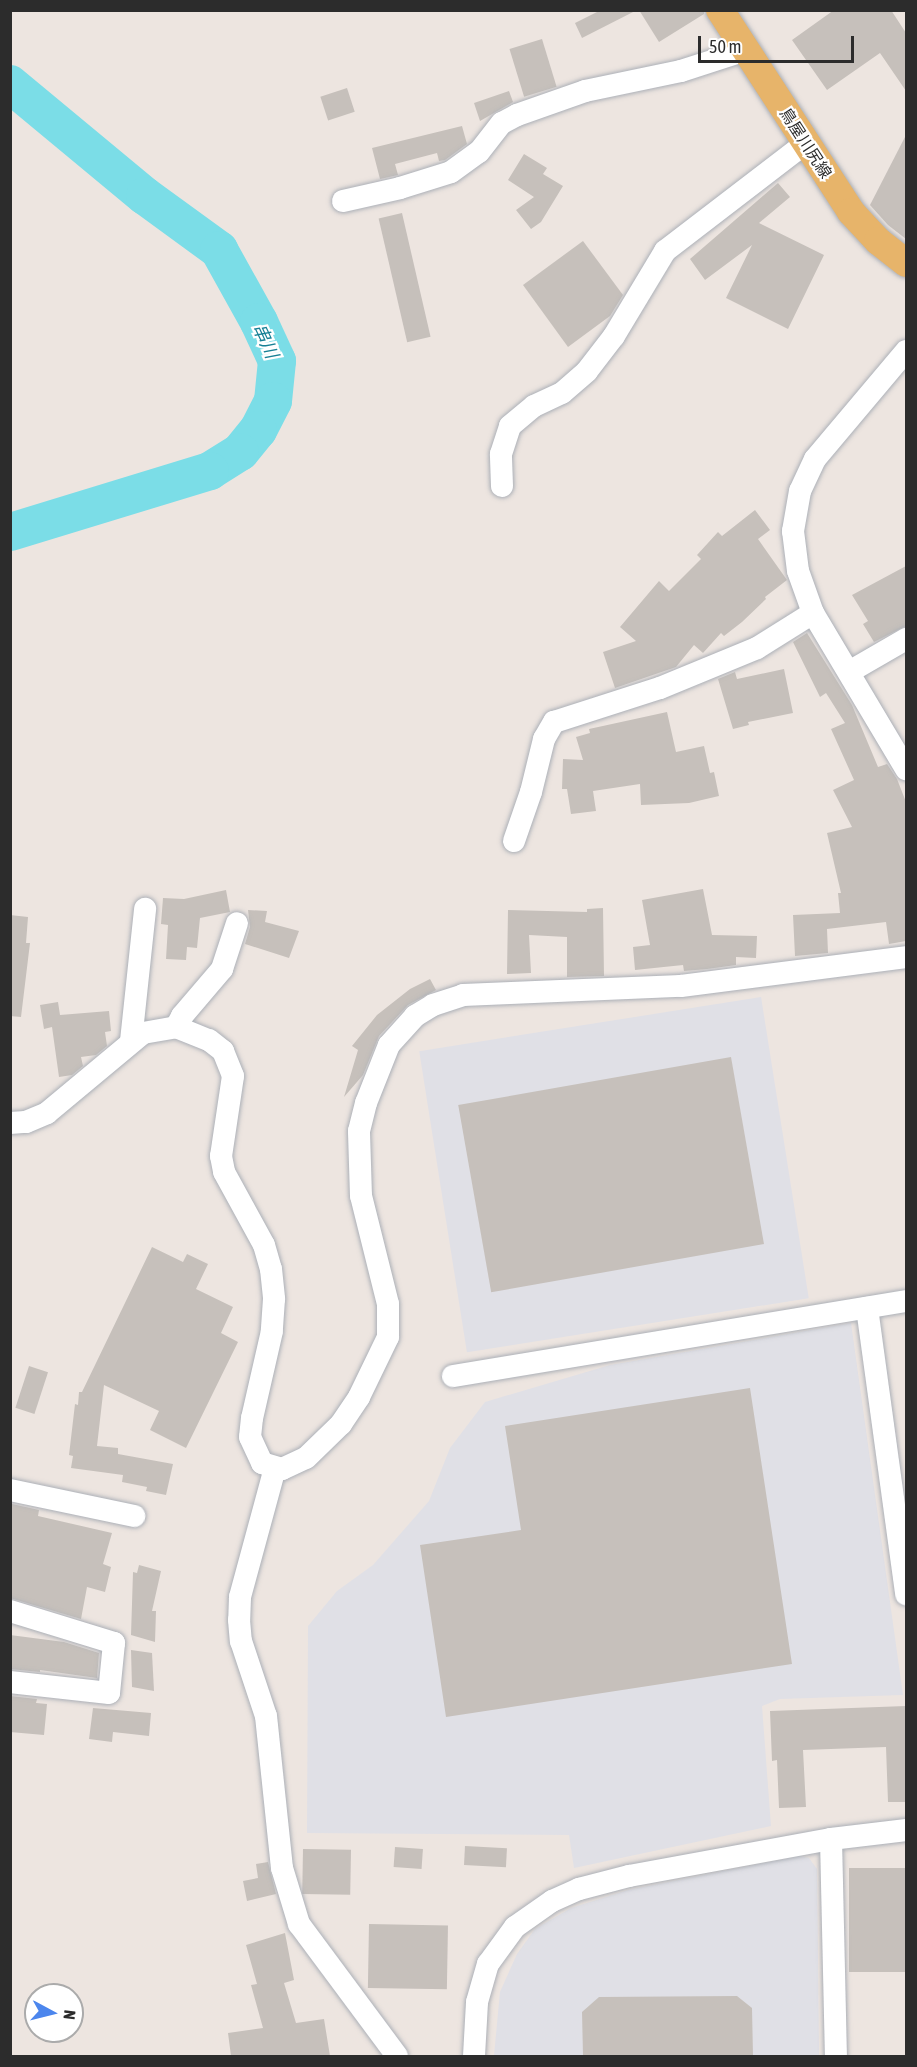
<!DOCTYPE html>
<html>
<head>
<meta charset="utf-8">
<style>
  body { margin:0 }
  #map { position:relative; width:917px; height:2067px; overflow:hidden; background:#ede5e0; font-family:"Asap Condensed","Noto Sans JP",sans-serif }
  div>[style] { position:absolute }
  [style*='--x'] { left:calc(var(--x)*1px); top:calc(var(--y)*1px); width:calc(var(--w)*1px); rotate:calc(var(--a)*1deg) }
  .industrial>* { inset:0; background:#e0e0e6; transform-origin:0 0 }
  .river>* { height:38px; margin:-19px; padding:0 19px; transform-origin:19px; border-radius:19px; background:#7bdde7 }
  .building>* { inset:0; background:#c6c0bb; transform-origin:0 0 }
  .roads { filter:drop-shadow(0 0 2px #acb0b7) drop-shadow(0 0 2px #acb0b7) }
  .minor>* { height:22px; margin:-11px; padding:0 11px; transform-origin:11px; border-radius:11px; background:#fff }
  .major>* { height:28px; margin:-14px; padding:0 14px; transform-origin:14px; border-radius:14px; background:#e7b46a }
  span { translate:-50% -50%; white-space:nowrap; text-align:center; line-height:1.15; -webkit-text-stroke:4.5px #fff; paint-order:stroke }
  .street-label { font-size:16px; color:#2c2c2c }
  .water-label { font-size:18px; color:#178095; font-style:italic }
  .frame { position:absolute; inset:0; border:12px solid #2c2c2c; pointer-events:none }
  .north { position:absolute; left:24px; top:1983px; width:60px; height:60px; box-sizing:border-box; background:#fff; border:2px solid #ababab; border-radius:50%; rotate:97deg; font-size:16px; font-weight:700; line-height:24px; text-align:center; color:#2c2c2c }
  .north::after { content:''; display:block; margin:auto; width:21px; height:27px; background:#4c86ed; clip-path:polygon(50% 0,100% 100%,50% 72%,0 100%) }
  .scale { position:absolute; left:698px; top:36px; width:156px; height:27px; box-sizing:border-box; border:3px solid #2c2c2c; border-top:0; padding-left:8px; font-size:18px; line-height:21px; white-space:nowrap; color:#2c2c2c; -webkit-text-stroke:4px #fff; paint-order:stroke }
</style>
</head>
<body>
<div id="map">
  <div class="industrial">
    <div style="left:761px;top:997px;width:305px;height:346px;rotate:81deg"></div>
    <div style="clip-path:polygon(851px 1323px,903px 1695px,780px 1699px,762px 1706px,771px 1826px,574px 1868px,569px 1835px,307px 1833px,308px 1626px,337px 1591px,373px 1565px,429px 1501px,450px 1448px,485px 1402px,610px 1365px)"></div>
    <div style="clip-path:polygon(800px 1856px,809px 1858px,817px 1869px,819px 2056px,494px 2056px,500px 1992px,517px 1954px,535px 1929px,571px 1908px,628px 1890px)"></div>
  </div>
  <div class="river">
    <div style="--x:10;--y:84;--w:175;--a:39.7"></div>
    <div style="--x:145;--y:196;--w:92;--a:36.1"></div>
    <div style="--x:219;--y:250;--w:82;--a:60.9"></div>
    <div style="--x:259;--y:322;--w:43;--a:65.2"></div>
    <div style="--x:277;--y:361;--w:40;--a:95.7"></div>
    <div style="--x:273;--y:401;--w:33;--a:117"></div>
    <div style="--x:258;--y:430;--w:28;--a:129"></div>
    <div style="--x:240;--y:452;--w:36;--a:148"></div>
    <div style="--x:210;--y:471;--w:209;--a:163"></div>
  </div>
  <div class="building">
    <div style="clip-path:polygon(601px 10px,637px 10px,582px 38px,575px 23px)"></div>
    <div style="clip-path:polygon(639px 10px,704px 10px,704px 14px,659px 42px)"></div>
    <div style="clip-path:polygon(834px 10px,891px 10px,906px 33px,906px 91px,880px 53px,827px 90px,792px 40px)"></div>
    <div style="left:542px;top:39px;width:50px;height:34px;rotate:73deg"></div>
    <div style="left:347px;top:88px;width:25px;height:28px;rotate:72deg"></div>
    <div style="clip-path:polygon(509px 91px,513px 102px,480px 121px,474px 103px)"></div>
    <div style="clip-path:polygon(462px 126px,467px 144px,445px 160px,439px 161px,437px 153px,395px 164px,398px 175px,380px 179px,372px 148px)"></div>
    <div style="clip-path:polygon(906px 135px,906px 239px,888px 225px,870px 205px)"></div>
    <div style="clip-path:polygon(524px 154px,547px 168px,543px 174px,563px 186px,541px 222px,531px 229px,516px 210px,534px 197px,508px 180px)"></div>
    <div style="clip-path:polygon(778px 183px,790px 197px,759px 223px,824px 255px,788px 329px,726px 298px,752px 245px,705px 280px,690px 259px)"></div>
    <div style="left:402px;top:213px;width:127px;height:24px;rotate:77deg"></div>
    <div style="clip-path:polygon(583px 241px,623px 295px,610px 316px,568px 347px,523px 285px)"></div>
    <div style="clip-path:polygon(755px 510px,770px 530px,758px 539px,787px 580px,765px 597px,766px 599px,742px 622px,724px 636px,721px 633px,703px 653px,694px 645px,676px 667px,615px 688px,603px 652px,636px 641px,620px 627px,659px 581px,669px 591px,701px 559px,697px 555px,718px 532px,722px 536px)"></div>
    <div style="clip-path:polygon(906px 566px,906px 626px,874px 642px,863px 624px,868px 621px,852px 595px)"></div>
    <div style="clip-path:polygon(807px 633px,852px 705px,878px 767px,887px 764px,897px 779px,906px 802px,906px 941px,889px 944px,886px 922px,827px 929px,828px 953px,795px 956px,793px 915px,840px 913px,838px 893px,841px 893px,827px 833px,852px 827px,833px 790px,854px 780px,831px 729px,845px 723px,826px 693px,820px 697px,793px 642px)"></div>
    <div style="clip-path:polygon(784px 669px,793px 713px,748px 722px,749px 725px,733px 729px,718px 679px,735px 672px,737px 679px)"></div>
    <div style="clip-path:polygon(667px 712px,676px 752px,704px 746px,710px 773px,714px 772px,719px 796px,689px 803px,641px 805px,640px 784px,593px 791px,596px 811px,571px 814px,567px 789px,562px 789px,563px 759px,583px 760px,576px 737px,590px 733px,589px 729px)"></div>
    <div style="clip-path:polygon(703px 889px,712px 935px,757px 936px,756px 958px,736px 957px,736px 965px,707px 969px,684px 971px,683px 965px,635px 970px,633px 947px,650px 945px,642px 900px)"></div>
    <div style="clip-path:polygon(226px 890px,230px 912px,200px 918px,197px 948px,187px 947px,186px 960px,166px 959px,168px 925px,161px 924px,163px 898px,184px 899px)"></div>
    <div style="clip-path:polygon(603px 908px,604px 976px,567px 977px,567px 937px,529px 935px,531px 973px,507px 974px,508px 910px,587px 912px,587px 909px)"></div>
    <div style="clip-path:polygon(248px 910px,267px 911px,265px 922px,299px 931px,289px 958px,245px 944px,250px 927px)"></div>
    <div style="clip-path:polygon(10px 915px,28px 917px,26px 943px,30px 943px,21px 1017px,10px 1016px)"></div>
    <div style="clip-path:polygon(430px 979px,436px 990px,408px 1005px,379px 1036px,363px 1075px,344px 1097px,358px 1050px,352px 1046px,377px 1015px,410px 989px)"></div>
    <div style="clip-path:polygon(58px 1002px,60px 1015px,109px 1011px,111px 1031px,105px 1032px,107px 1046px,96px 1055px,81px 1057px,83px 1066px,72px 1075px,59px 1077px,52px 1027px,44px 1029px,40px 1005px)"></div>
    <div style="left:731px;top:1057px;width:190px;height:277px;rotate:80deg"></div>
    <div style="clip-path:polygon(152px 1247px,183px 1262px,187px 1254px,208px 1264px,196px 1289px,233px 1307px,221px 1333px,238px 1342px,186px 1448px,150px 1430px,159px 1411px,104px 1385px,97px 1446px,118px 1448px,118px 1454px,173px 1464px,166px 1495px,146px 1491px,147px 1487px,122px 1482px,123px 1475px,71px 1468px,73px 1456px,69px 1455px,75px 1404px,78px 1405px,79px 1392px,82px 1392px)"></div>
    <div style="left:29px;top:1366px;width:20px;height:44px;rotate:18deg"></div>
    <div style="clip-path:polygon(750px 1388px,792px 1664px,446px 1717px,420px 1545px,521px 1530px,505px 1426px)"></div>
    <div style="clip-path:polygon(12px 1504px,39px 1510px,38px 1516px,112px 1533px,103px 1564px,111px 1567px,105px 1592px,87px 1587px,81px 1619px,10px 1598px)"></div>
    <div style="clip-path:polygon(139px 1565px,161px 1571px,152px 1611px,156px 1611px,155px 1642px,131px 1635px,133px 1572px,137px 1573px)"></div>
    <div style="clip-path:polygon(10px 1635px,64px 1642px,99px 1653px,97px 1678px,40px 1670px,40px 1672px,10px 1669px)"></div>
    <div style="clip-path:polygon(131px 1650px,152px 1653px,154px 1691px,132px 1687px)"></div>
    <div style="clip-path:polygon(10px 1696px,37px 1699px,36px 1703px,47px 1704px,44px 1735px,10px 1732px)"></div>
    <div style="clip-path:polygon(906px 1706px,906px 1802px,888px 1802px,886px 1747px,803px 1750px,806px 1807px,779px 1808px,777px 1760px,772px 1761px,770px 1711px)"></div>
    <div style="clip-path:polygon(93px 1708px,151px 1713px,149px 1736px,113px 1732px,112px 1742px,89px 1739px)"></div>
    <div style="left:465px;top:1846px;width:42px;height:19px;rotate:3deg"></div>
    <div style="left:395px;top:1847px;width:28px;height:20px;rotate:4deg"></div>
    <div style="left:303px;top:1849px;width:48px;height:45px;rotate:1deg"></div>
    <div style="clip-path:polygon(268px 1862px,276px 1894px,247px 1901px,243px 1881px,258px 1878px,256px 1864px)"></div>
    <div style="left:906px;top:1868px;width:104px;height:57px;rotate:90deg"></div>
    <div style="left:369px;top:1924px;width:79px;height:64px;rotate:1deg"></div>
    <div style="clip-path:polygon(285px 1933px,294px 1980px,284px 1983px,296px 2023px,324px 2019px,330px 2056px,231px 2056px,228px 2033px,263px 2028px,251px 1985px,257px 1984px,246px 1945px)"></div>
    <div style="clip-path:polygon(737px 1996px,752px 2008px,753px 2056px,583px 2056px,582px 2012px,599px 1997px)"></div>
  </div>
  <div class="roads">
    <div class="minor">
      <div style="--x:343;--y:201;--w:58;--a:-12.8"></div>
      <div style="--x:400;--y:188;--w:53;--a:-17.4"></div>
      <div style="--x:451;--y:172;--w:34;--a:-36"></div>
      <div style="--x:479;--y:152;--w:37;--a:-52"></div>
      <div style="--x:502;--y:123;--w:17;--a:-28"></div>
      <div style="--x:517;--y:115;--w:72;--a:-19.4"></div>
      <div style="--x:585;--y:91;--w:98;--a:-11.8"></div>
      <div style="--x:681;--y:71;--w:68;--a:-17.9"></div>
      <div style="--x:906;--y:351;--w:141;--a:130.1"></div>
      <div style="--x:815;--y:459;--w:35;--a:115"></div>
      <div style="--x:800;--y:491;--w:41;--a:99.9"></div>
      <div style="--x:793;--y:531;--w:40;--a:82.9"></div>
      <div style="--x:798;--y:571;--w:45;--a:70.3"></div>
      <div style="--x:813;--y:613;--w:182;--a:59.2"></div>
      <div style="--x:502;--y:486;--w:32;--a:-92"></div>
      <div style="--x:501;--y:454;--w:29;--a:-72"></div>
      <div style="--x:510;--y:426;--w:31;--a:-40"></div>
      <div style="--x:534;--y:406;--w:31;--a:-25"></div>
      <div style="--x:562;--y:393;--w:33;--a:-41"></div>
      <div style="--x:587;--y:371;--w:44;--a:-52.4"></div>
      <div style="--x:614;--y:336;--w:99;--a:-59"></div>
      <div style="--x:665;--y:251;--w:178;--a:-37.5"></div>
      <div style="--x:849;--y:672;--w:66;--a:-30.1"></div>
      <div style="--x:514;--y:841;--w:52;--a:-70.9"></div>
      <div style="--x:531;--y:792;--w:55;--a:-76.2"></div>
      <div style="--x:544;--y:739;--w:20;--a:-60"></div>
      <div style="--x:554;--y:722;--w:111;--a:-17.8"></div>
      <div style="--x:660;--y:688;--w:105;--a:-22.4"></div>
      <div style="--x:757;--y:648;--w:66;--a:-32"></div>
      <div style="--x:176;--y:1027;--w:13;--a:-61"></div>
      <div style="--x:182;--y:1016;--w:62;--a:-49.6"></div>
      <div style="--x:222;--y:969;--w:48;--a:-71.9"></div>
      <div style="--x:131;--y:1041;--w:133;--a:-83.9"></div>
      <div style="--x:10;--y:1123;--w:16;--a:-4"></div>
      <div style="--x:26;--y:1122;--w:23;--a:-23"></div>
      <div style="--x:47;--y:1113;--w:125;--a:-39.8"></div>
      <div style="--x:143;--y:1033;--w:34;--a:-10"></div>
      <div style="--x:176;--y:1027;--w:35;--a:22"></div>
      <div style="--x:209;--y:1040;--w:18;--a:38"></div>
      <div style="--x:223;--y:1051;--w:27;--a:68"></div>
      <div style="--x:233;--y:1076;--w:81;--a:98.5"></div>
      <div style="--x:221;--y:1156;--w:16;--a:79"></div>
      <div style="--x:224;--y:1172;--w:83;--a:61.3"></div>
      <div style="--x:264;--y:1245;--w:25;--a:74"></div>
      <div style="--x:271;--y:1269;--w:30;--a:84"></div>
      <div style="--x:274;--y:1299;--w:32;--a:94"></div>
      <div style="--x:272;--y:1331;--w:89;--a:102.9"></div>
      <div style="--x:252;--y:1418;--w:19;--a:96"></div>
      <div style="--x:250;--y:1437;--w:29;--a:65"></div>
      <div style="--x:262;--y:1463;--w:21;--a:17"></div>
      <div style="--x:282;--y:1469;--w:26;--a:-25"></div>
      <div style="--x:306;--y:1458;--w:49;--a:-44.2"></div>
      <div style="--x:341;--y:1424;--w:32;--a:-56"></div>
      <div style="--x:359;--y:1397;--w:67;--a:-64.2"></div>
      <div style="--x:388;--y:1337;--w:33;--a:-90"></div>
      <div style="--x:388;--y:1304;--w:111;--a:-104"></div>
      <div style="--x:361;--y:1196;--w:65;--a:-91.8"></div>
      <div style="--x:359;--y:1131;--w:29;--a:-76"></div>
      <div style="--x:366;--y:1103;--w:62;--a:-68.4"></div>
      <div style="--x:389;--y:1045;--w:39;--a:-48"></div>
      <div style="--x:415;--y:1016;--w:21;--a:-31"></div>
      <div style="--x:433;--y:1005;--w:32;--a:-18"></div>
      <div style="--x:463;--y:995;--w:218;--a:-2.4"></div>
      <div style="--x:681;--y:986;--w:227;--a:-7.3"></div>
      <div style="--x:867;--y:1308;--w:289;--a:82.2"></div>
      <div style="--x:453;--y:1376;--w:459;--a:-9.4"></div>
      <div style="--x:275;--y:1468;--w:134;--a:105.2"></div>
      <div style="--x:240;--y:1597;--w:23;--a:92"></div>
      <div style="--x:239;--y:1620;--w:21;--a:85"></div>
      <div style="--x:241;--y:1641;--w:79;--a:71.6"></div>
      <div style="--x:266;--y:1716;--w:153;--a:84"></div>
      <div style="--x:282;--y:1868;--w:59;--a:73.1"></div>
      <div style="--x:299;--y:1924;--w:164;--a:53.4"></div>
      <div style="--x:10;--y:1490;--w:127;--a:11.8"></div>
      <div style="--x:10;--y:1611;--w:109;--a:17.1"></div>
      <div style="--x:114;--y:1643;--w:50;--a:95.7"></div>
      <div style="--x:109;--y:1693;--w:100;--a:-173.7"></div>
      <div style="--x:831;--y:1839;--w:217;--a:88.7"></div>
      <div style="--x:474;--y:2056;--w:54;--a:-86.8"></div>
      <div style="--x:477;--y:2002;--w:40;--a:-74"></div>
      <div style="--x:488;--y:1964;--w:46;--a:-53.9"></div>
      <div style="--x:515;--y:1927;--w:45;--a:-35.1"></div>
      <div style="--x:552;--y:1901;--w:30;--a:-24"></div>
      <div style="--x:579;--y:1889;--w:52;--a:-14.6"></div>
      <div style="--x:629;--y:1876;--w:205;--a:-10.4"></div>
      <div style="--x:831;--y:1839;--w:76;--a:-6.8"></div>
    </div>
    <div class="major">
      <div style="--x:720;--y:10;--w:241;--a:57"></div>
      <div style="--x:851;--y:212;--w:40;--a:47"></div>
      <div style="--x:878;--y:241;--w:36;--a:38"></div>
    </div>
  </div>
  <div class="street-label">
    <span style="left:806px;top:143px;rotate:57deg">鳥屋川尻線</span>
  </div>
  <div class="water-label">
    <span style="left:265px;top:341px;rotate:65deg">串川</span>
  </div>
  <div class="frame"></div>
  <div class="north">N</div>
  <div class="scale">50 m</div>
</div>
</body>
</html>
